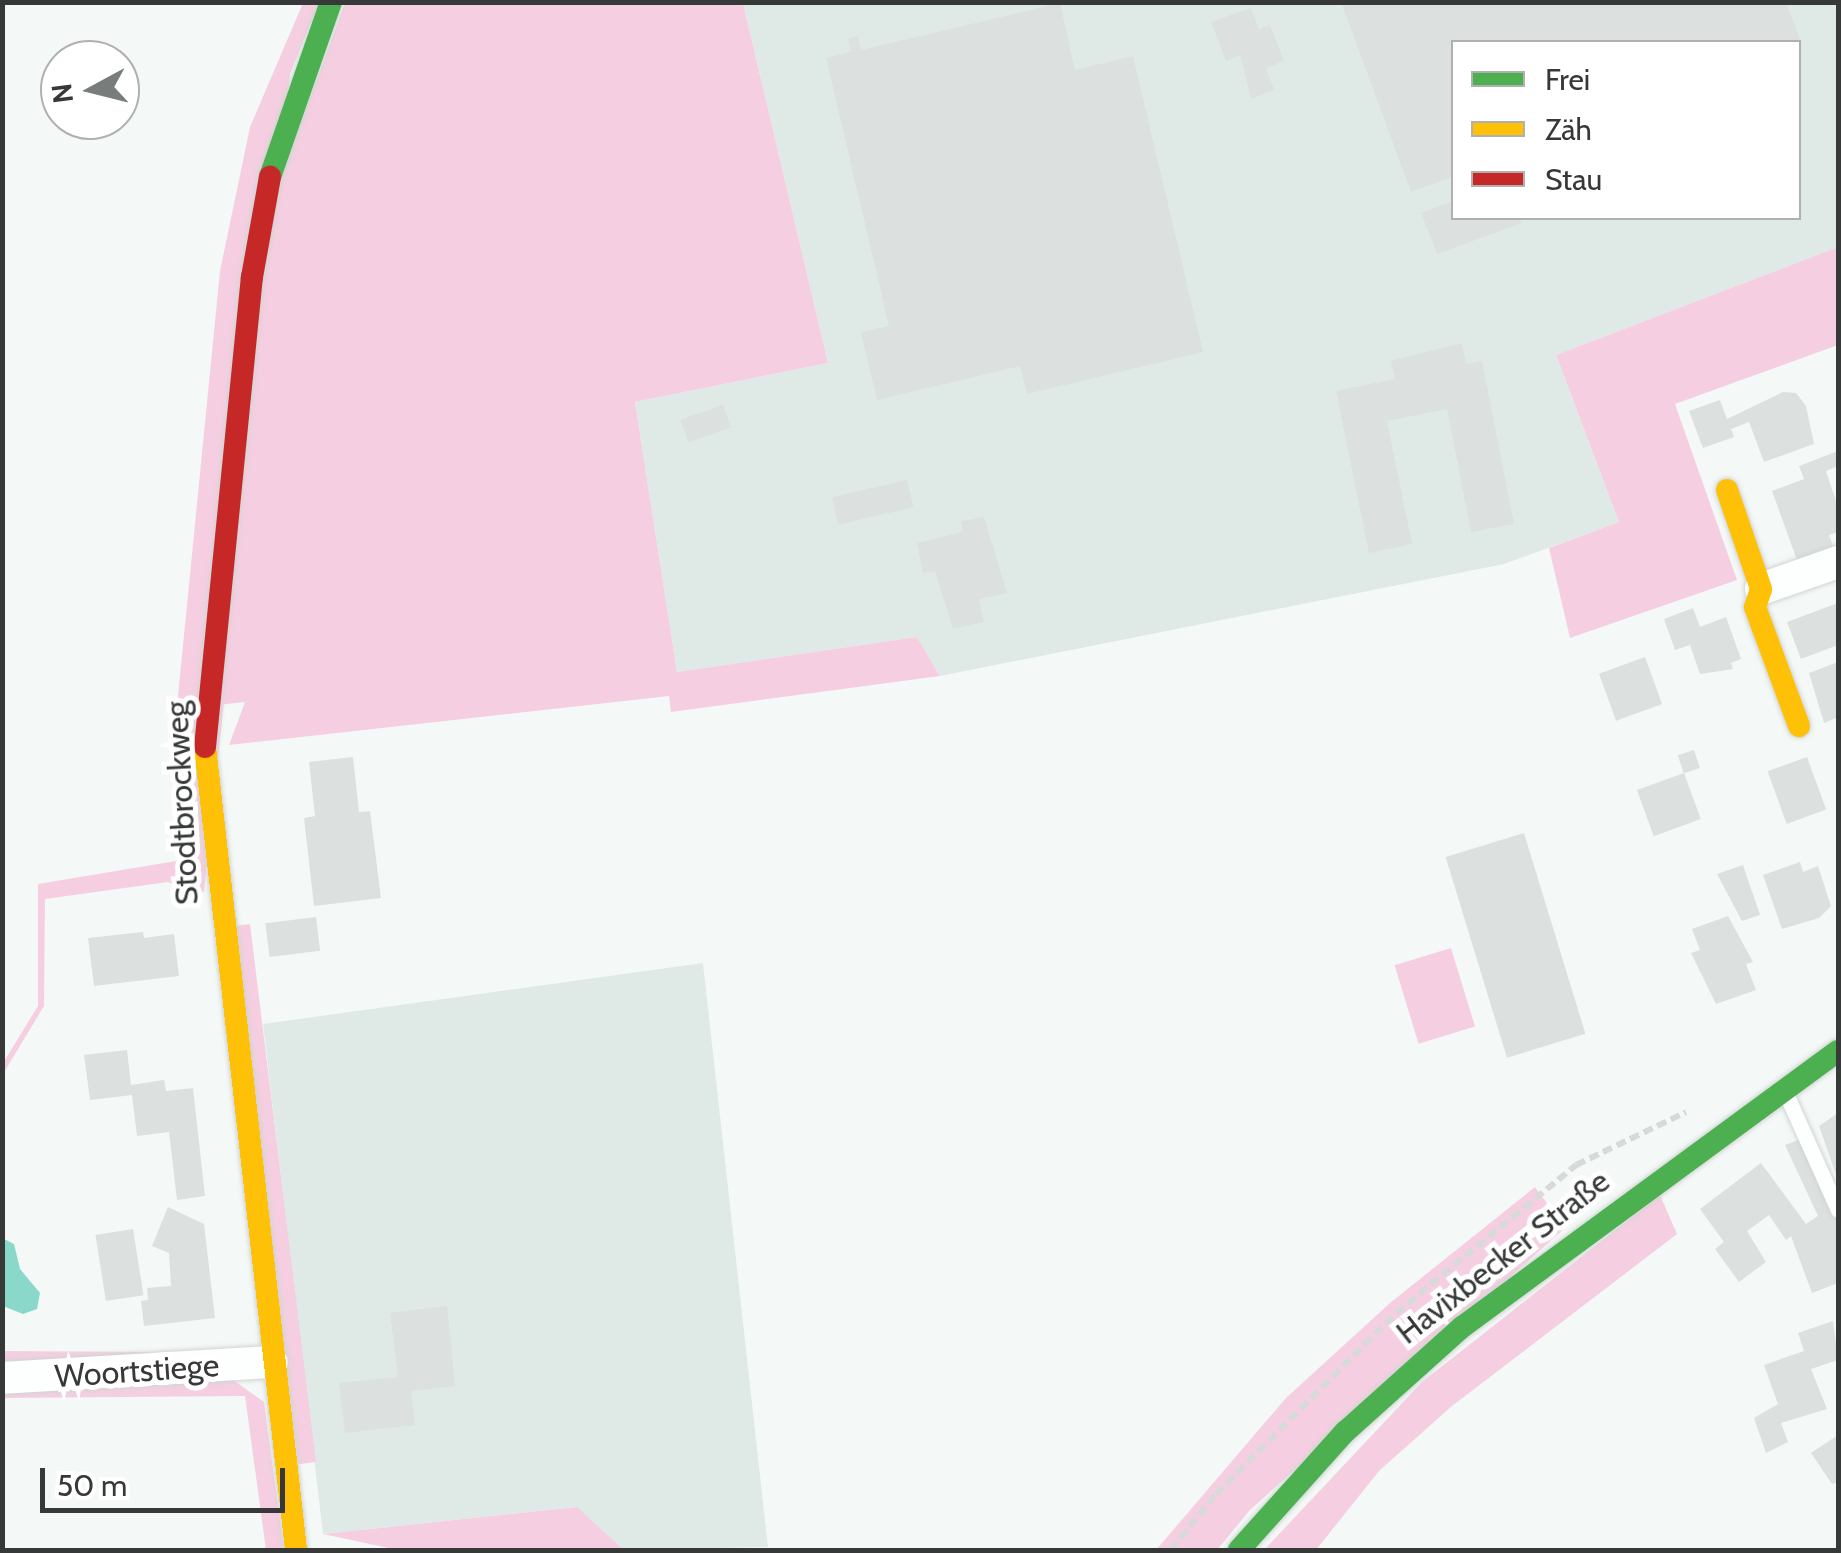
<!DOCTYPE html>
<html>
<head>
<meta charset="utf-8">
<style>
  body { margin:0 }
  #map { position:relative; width:1841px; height:1553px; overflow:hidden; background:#f4f9f7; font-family:Cabin,sans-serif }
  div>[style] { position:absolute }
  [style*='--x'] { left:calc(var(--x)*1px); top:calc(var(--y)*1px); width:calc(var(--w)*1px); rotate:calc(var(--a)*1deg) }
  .built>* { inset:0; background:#dfeae7 }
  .green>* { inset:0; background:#f5cfe1; transform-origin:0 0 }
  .water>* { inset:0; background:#89d8c9 }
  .building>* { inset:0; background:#dce0de; transform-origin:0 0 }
  .path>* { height:6px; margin-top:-3px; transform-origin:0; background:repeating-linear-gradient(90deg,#d8d9d9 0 10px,transparent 0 15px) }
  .roads { filter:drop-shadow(0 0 2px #d0d4d3) drop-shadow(0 0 2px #d0d4d3) }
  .lane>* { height:15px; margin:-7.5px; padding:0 7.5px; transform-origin:7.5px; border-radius:7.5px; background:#fdfefe }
  .street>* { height:32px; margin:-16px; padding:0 16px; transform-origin:16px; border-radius:16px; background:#fdfefe }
  .fast>* { height:22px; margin:-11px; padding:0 11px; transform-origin:11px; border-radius:11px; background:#4caf50 }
  .slow>* { height:22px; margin:-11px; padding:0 11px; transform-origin:11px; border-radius:11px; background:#ffc107 }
  .jam>* { height:22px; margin:-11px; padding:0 11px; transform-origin:11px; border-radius:11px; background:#c62828 }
  span { translate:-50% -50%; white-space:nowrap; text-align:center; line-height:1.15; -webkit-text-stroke:10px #fff; paint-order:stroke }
  .street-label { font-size:32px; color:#363938 }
  .frame { position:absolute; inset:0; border:5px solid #363938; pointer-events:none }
  .legend { position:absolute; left:1451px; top:40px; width:350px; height:180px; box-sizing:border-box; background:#fff; border:2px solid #afb0af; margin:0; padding:12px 18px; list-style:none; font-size:30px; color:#363938 }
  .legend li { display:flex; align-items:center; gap:20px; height:50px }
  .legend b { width:50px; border:2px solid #afb0af }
  .north { position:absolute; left:40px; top:40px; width:100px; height:100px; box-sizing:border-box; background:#fff; border:2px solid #afb0af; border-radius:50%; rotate:263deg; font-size:28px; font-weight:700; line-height:40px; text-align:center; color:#363938 }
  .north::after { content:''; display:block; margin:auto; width:35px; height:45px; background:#787c7b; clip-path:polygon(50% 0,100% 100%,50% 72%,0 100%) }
  .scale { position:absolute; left:40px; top:1468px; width:245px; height:45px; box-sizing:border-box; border:5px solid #363938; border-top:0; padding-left:12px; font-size:30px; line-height:35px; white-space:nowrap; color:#363938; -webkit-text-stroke:8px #fff; paint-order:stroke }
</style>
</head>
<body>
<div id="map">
  <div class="built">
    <div style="clip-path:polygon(evenodd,743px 3px,1838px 3px,1838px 247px,1556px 355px,1619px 522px,1504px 564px,940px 676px,917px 637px,677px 672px,635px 402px,828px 363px,743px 3px,1454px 42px,1798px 42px,1798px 218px,1454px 218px,1454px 42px)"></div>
    <div style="clip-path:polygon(703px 963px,768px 1547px,624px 1550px,576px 1507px,323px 1534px,263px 1024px)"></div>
  </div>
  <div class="green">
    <div style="clip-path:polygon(303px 3px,319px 3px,290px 74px,204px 892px,193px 895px,168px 882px,45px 899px,44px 1006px,3px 1074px,3px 1063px,38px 1006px,38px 884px,182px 860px,176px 716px,220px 271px,250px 127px)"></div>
    <div style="clip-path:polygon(345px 3px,743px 3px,828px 363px,635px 402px,677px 672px,917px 637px,940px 676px,671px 712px,669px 696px,229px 745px,245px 702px,218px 705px,278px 185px)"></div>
    <div style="clip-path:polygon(1838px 247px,1838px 345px,1675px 404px,1737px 580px,1570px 638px,1549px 548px,1619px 522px,1556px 355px)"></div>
    <div style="left:250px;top:924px;width:542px;height:18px;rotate:83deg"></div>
    <div style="left:1451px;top:948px;width:82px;height:59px;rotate:73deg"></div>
    <div style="clip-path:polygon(1535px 1187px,1565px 1228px,1250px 1510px,1217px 1550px,1156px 1550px,1286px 1398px,1390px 1303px)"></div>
    <div style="clip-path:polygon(1660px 1195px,1677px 1234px,1452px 1406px,1379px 1471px,1316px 1550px,1264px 1550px,1422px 1382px)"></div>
    <div style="clip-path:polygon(3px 1351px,150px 1352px,154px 1364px,3px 1370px)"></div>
    <div style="clip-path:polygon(229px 1377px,264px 1402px,284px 1550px,266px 1550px,245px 1396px,3px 1398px,2px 1385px)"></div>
    <div style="clip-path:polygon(577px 1507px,624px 1550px,398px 1550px,323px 1534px)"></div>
  </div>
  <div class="water">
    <div style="clip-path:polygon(2px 1238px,14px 1244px,20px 1269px,40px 1293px,37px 1309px,23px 1314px,3px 1306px)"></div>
  </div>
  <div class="building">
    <div style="clip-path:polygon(1341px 2px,1786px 2px,1801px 42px,1454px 42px,1454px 176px,1411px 192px)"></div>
    <div style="clip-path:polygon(1060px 3px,1075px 70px,1133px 56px,1203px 352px,1027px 394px,1020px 366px,877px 400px,861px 332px,889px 326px,826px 58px,851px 52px,848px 39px,858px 36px,861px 50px)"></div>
    <div style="clip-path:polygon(1251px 8px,1259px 29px,1270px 25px,1284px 61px,1266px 68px,1274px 90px,1251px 99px,1240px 55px,1226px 61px,1211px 22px)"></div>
    <div style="clip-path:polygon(1454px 201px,1454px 218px,1520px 218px,1522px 223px,1437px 254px,1421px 213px)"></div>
    <div style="clip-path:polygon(1462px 343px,1466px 364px,1482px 361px,1514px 524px,1471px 532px,1447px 409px,1387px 421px,1412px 544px,1369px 553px,1336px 391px,1395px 379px,1391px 361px)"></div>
    <div style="clip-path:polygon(1783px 392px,1796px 393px,1806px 406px,1814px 444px,1764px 462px,1749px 422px,1731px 429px,1734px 437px,1703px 448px,1689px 411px,1720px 400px,1727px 419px)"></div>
    <div style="left:723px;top:405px;width:24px;height:45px;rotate:71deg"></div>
    <div style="clip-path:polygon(1838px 451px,1838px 466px,1826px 471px,1838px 507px,1838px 532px,1829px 535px,1834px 549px,1798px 563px,1772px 491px,1804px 479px,1799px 466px)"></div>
    <div style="left:907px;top:480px;width:28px;height:77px;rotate:77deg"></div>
    <div style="clip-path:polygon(984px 517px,1007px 593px,979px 599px,984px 622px,953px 629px,935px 571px,923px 573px,917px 543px,963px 532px,961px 521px)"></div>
    <div style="clip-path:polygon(1838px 603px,1838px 645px,1801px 659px,1787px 622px)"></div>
    <div style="clip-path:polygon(1693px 608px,1700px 627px,1726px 617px,1741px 659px,1731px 663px,1733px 669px,1700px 674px,1690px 645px,1675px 650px,1664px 619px)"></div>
    <div style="left:1645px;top:657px;width:50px;height:49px;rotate:70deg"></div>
    <div style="clip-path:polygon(1838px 662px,1838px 717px,1824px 723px,1809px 673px)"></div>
    <div style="left:1694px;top:750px;width:19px;height:17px;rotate:72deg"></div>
    <div style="clip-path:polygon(353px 757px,359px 812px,370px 811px,381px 898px,314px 906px,304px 818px,315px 816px,309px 762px)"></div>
    <div style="left:1807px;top:757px;width:56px;height:42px;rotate:70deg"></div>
    <div style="left:1684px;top:773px;width:49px;height:50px;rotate:70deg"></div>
    <div style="left:1524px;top:833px;width:210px;height:82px;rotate:73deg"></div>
    <div style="clip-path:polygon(1800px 862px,1803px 872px,1818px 866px,1831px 906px,1819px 918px,1782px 929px,1763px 875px)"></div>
    <div style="clip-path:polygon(1743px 865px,1760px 915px,1742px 921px,1717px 874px)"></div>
    <div style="clip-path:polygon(1728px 916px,1753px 962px,1746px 964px,1756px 990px,1716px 1004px,1691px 953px,1700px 950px,1692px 929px)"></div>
    <div style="left:316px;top:917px;width:34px;height:51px;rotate:83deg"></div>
    <div style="clip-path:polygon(143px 932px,144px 938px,174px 934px,179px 976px,94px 986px,88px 938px)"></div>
    <div style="clip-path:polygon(127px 1050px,131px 1085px,164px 1080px,166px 1091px,193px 1088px,205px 1196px,177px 1200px,169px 1132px,137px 1136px,132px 1095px,90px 1100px,84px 1055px)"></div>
    <div style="clip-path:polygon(1838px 1113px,1838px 1180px,1819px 1126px)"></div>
    <div style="clip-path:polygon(1801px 1139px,1838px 1221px,1838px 1283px,1812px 1293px,1791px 1236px,1786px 1240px,1769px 1215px,1747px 1231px,1766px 1262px,1739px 1282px,1715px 1249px,1724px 1242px,1700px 1209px,1761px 1163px,1806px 1224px,1818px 1216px,1785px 1145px)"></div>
    <div style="clip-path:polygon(168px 1207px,204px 1224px,215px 1318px,144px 1326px,141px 1301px,148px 1300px,147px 1288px,171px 1286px,169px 1253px,152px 1246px)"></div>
    <div style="left:133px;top:1229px;width:67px;height:38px;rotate:81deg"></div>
    <div style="clip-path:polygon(447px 1306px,455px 1386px,411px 1391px,415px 1425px,345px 1433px,339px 1383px,398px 1377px,390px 1313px)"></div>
    <div style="clip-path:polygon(1833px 1321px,1838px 1360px,1811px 1369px,1827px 1409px,1781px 1423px,1788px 1442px,1766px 1453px,1754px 1418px,1778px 1404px,1764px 1365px,1804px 1351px,1798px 1333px)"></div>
    <div style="clip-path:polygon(1838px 1435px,1838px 1482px,1832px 1484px,1811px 1453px)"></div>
  </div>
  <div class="path">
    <div style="--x:1171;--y:1550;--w:72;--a:-51.2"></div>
    <div style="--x:1216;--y:1494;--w:255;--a:-45.2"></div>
    <div style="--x:1396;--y:1313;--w:233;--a:-39.4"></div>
    <div style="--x:1576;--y:1165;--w:122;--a:-25.7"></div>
  </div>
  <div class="roads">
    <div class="lane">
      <div style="--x:1787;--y:1096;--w:125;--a:65.9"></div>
    </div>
    <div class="street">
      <div style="--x:1761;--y:589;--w:82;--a:-19.3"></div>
      <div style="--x:2;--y:1378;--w:270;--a:-3.4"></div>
    </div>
    <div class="fast">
      <div style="--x:270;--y:177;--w:185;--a:-70.8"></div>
      <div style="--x:1239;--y:1550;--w:159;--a:-48.1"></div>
      <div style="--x:1345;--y:1432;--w:157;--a:-41.9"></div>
      <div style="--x:1462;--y:1327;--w:466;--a:-36.3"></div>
    </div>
    <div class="slow">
      <div style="--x:1727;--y:490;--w:105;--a:71"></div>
      <div style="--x:1761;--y:589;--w:19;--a:108"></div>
      <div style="--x:1755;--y:607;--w:127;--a:69.7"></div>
      <div style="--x:205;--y:747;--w:808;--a:83.53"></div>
    </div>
    <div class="jam">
      <div style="--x:205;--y:747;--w:472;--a:-84.3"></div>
      <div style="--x:252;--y:277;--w:102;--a:-79.8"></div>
    </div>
  </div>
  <div class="street-label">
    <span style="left:182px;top:803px;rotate:-93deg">Stodtbrockweg</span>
    <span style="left:1503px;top:1257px;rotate:-38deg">Havixbecker Straße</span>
    <span style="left:137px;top:1371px;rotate:-4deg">Woortstiege</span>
  </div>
  <div class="frame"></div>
  <ul class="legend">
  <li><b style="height:12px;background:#4caf50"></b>Frei</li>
  <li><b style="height:12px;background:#ffc107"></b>Zäh</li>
  <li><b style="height:12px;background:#c62828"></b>Stau</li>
  </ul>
  <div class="north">N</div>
  <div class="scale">50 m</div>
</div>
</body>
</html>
